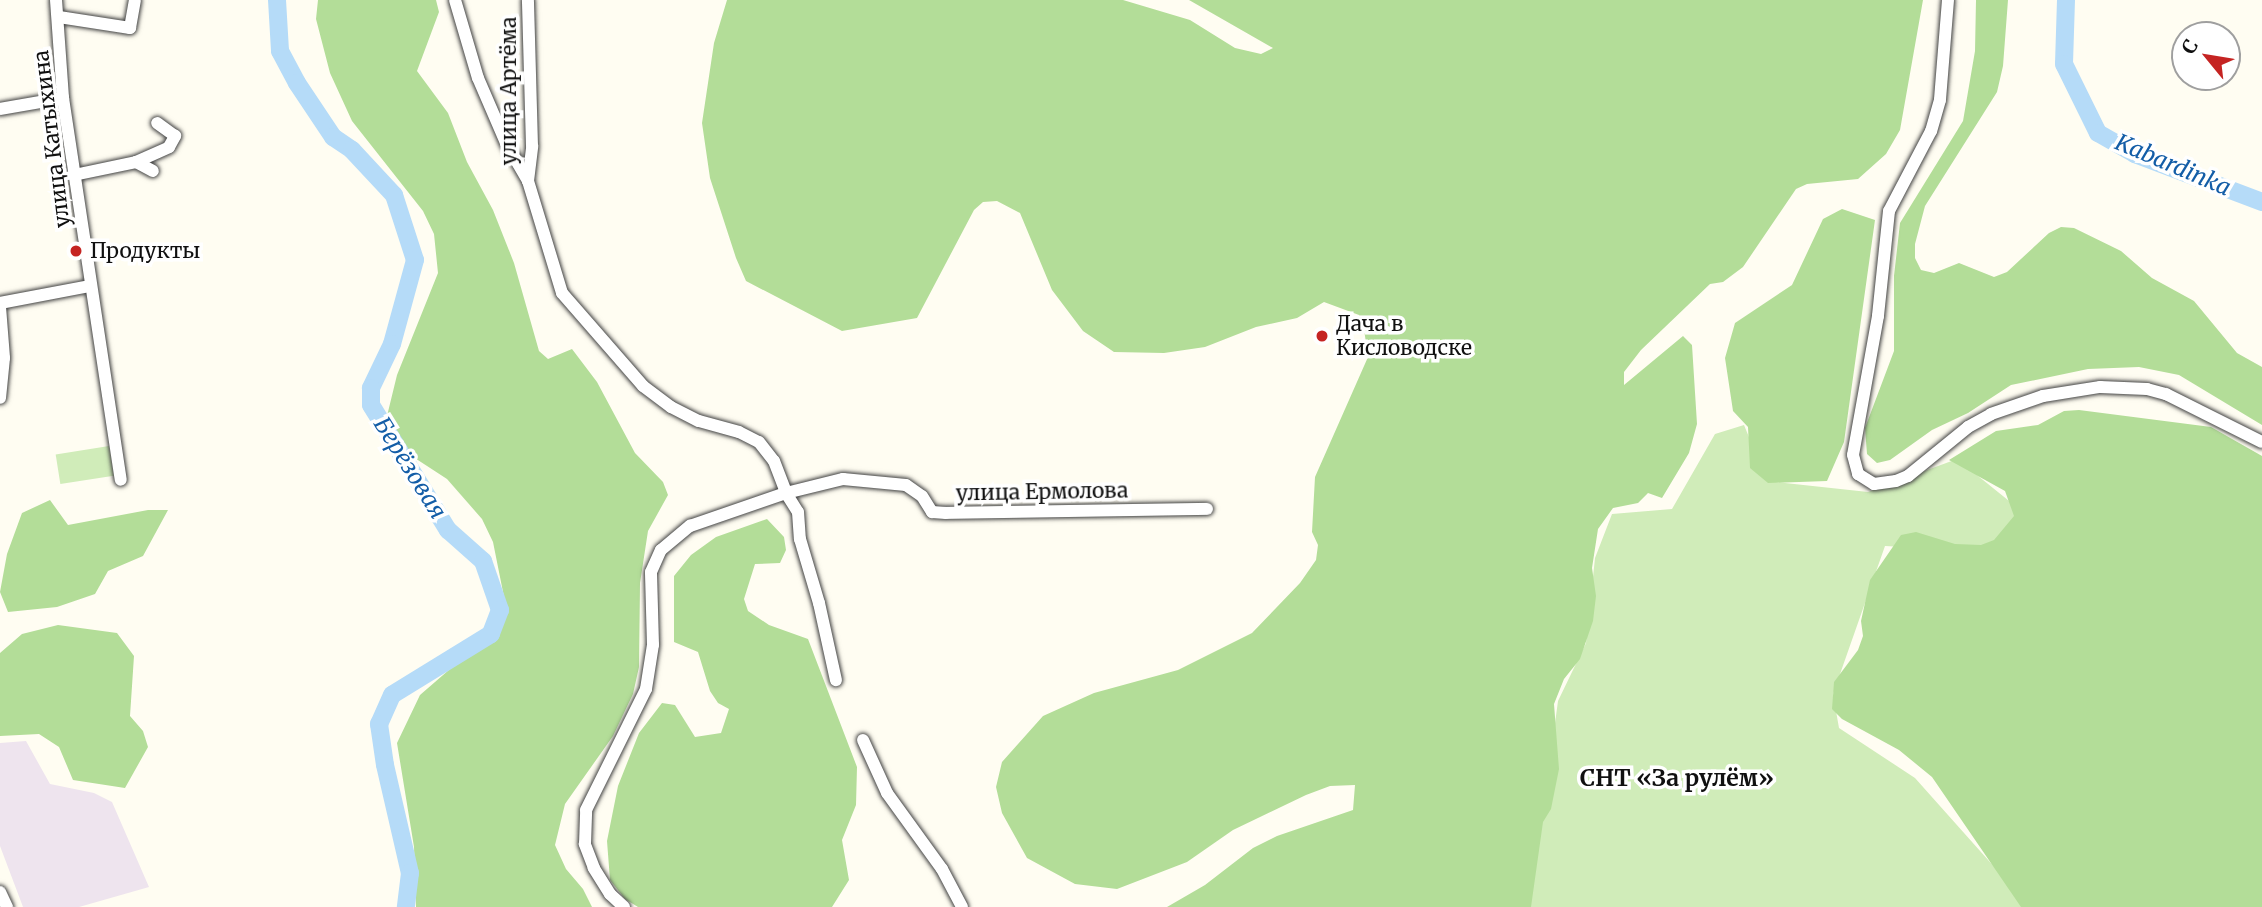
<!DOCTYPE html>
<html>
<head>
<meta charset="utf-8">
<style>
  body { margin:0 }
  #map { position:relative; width:2262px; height:907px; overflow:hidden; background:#fffdf2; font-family:Merriweather,serif }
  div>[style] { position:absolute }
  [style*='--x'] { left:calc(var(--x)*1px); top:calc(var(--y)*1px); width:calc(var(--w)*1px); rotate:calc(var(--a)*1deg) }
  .industrial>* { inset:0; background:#eee4ee }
  .green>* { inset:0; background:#d0ecb9; transform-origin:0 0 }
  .forest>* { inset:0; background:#b3dd98 }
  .river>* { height:18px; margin:-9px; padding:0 9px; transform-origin:9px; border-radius:9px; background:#b5dbf8 }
  .roads { filter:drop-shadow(0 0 2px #434343) drop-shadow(0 0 2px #434343) }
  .minor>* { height:12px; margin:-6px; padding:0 6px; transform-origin:6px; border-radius:6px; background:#fff }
  .dots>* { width:19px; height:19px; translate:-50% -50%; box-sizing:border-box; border:4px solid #fff; border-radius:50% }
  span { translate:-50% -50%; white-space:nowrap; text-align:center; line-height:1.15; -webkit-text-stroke:7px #fff; paint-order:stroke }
  .street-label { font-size:21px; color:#101010 }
  .poi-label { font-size:21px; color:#101010 }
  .left { translate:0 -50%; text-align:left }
  .water-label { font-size:23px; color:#135da7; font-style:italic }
  .neighbourhood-label { font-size:23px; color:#101010; font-weight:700 }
  .north { position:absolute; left:2171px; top:21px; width:70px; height:70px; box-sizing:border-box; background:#fff; border:2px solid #9f9f9f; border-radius:50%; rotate:300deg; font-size:19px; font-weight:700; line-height:28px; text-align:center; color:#101010 }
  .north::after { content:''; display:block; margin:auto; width:24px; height:32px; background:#c52422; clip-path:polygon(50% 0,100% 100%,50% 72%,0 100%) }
</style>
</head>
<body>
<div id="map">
  <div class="industrial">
    <div style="clip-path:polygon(26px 741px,50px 784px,94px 793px,112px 802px,149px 887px,79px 907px,23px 907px,0 846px,0 743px)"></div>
  </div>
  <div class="green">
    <div style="clip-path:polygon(1744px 425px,1767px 481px,1868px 492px,1957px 459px,2024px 513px,1995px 552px,1885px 546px,1833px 694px,1839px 728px,1915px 778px,2030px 907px,1525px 907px,1532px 893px,1558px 701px,1586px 643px,1595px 558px,1612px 514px,1672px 509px,1715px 434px)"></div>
    <div style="left:109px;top:446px;width:30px;height:54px;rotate:81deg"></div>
  </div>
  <div class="forest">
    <div style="clip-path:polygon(318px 0,436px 0,439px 12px,417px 71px,448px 113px,467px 162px,493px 210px,514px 263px,539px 351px,548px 359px,572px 349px,597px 382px,635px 453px,663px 482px,668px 495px,648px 531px,640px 583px,639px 667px,633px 694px,613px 736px,565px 804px,555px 845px,566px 869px,583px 889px,592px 907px,416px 907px,414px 847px,397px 743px,420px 695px,450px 669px,492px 642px,505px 620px,506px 607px,493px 542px,482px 519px,447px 479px,404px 451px,387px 416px,397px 375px,438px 273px,434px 234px,423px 211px,352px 121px,330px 73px,316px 19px)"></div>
    <div style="clip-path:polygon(727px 0,1123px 0,1190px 20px,1235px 48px,1261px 54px,1273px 48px,1189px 0,1923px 0,1900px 130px,1886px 154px,1858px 179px,1807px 184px,1796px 189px,1743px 267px,1723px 282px,1710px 284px,1641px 350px,1624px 372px,1624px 385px,1683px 336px,1692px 345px,1697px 424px,1689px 453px,1662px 498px,1648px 493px,1638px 503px,1613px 508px,1598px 529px,1592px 568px,1596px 596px,1593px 621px,1580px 659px,1564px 679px,1554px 704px,1559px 769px,1551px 809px,1543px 822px,1531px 907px,1167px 907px,1205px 885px,1253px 848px,1277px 836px,1353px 810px,1355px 785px,1330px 786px,1306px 795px,1233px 830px,1187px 862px,1117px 889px,1075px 884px,1027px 858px,1002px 813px,996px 787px,1002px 762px,1043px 716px,1094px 693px,1178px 670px,1252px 633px,1300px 583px,1316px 560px,1318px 545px,1312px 532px,1315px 477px,1368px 357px,1364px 329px,1359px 315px,1324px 302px,1297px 318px,1256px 327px,1205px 347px,1164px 353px,1114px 352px,1083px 331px,1052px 290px,1020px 213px,997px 201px,983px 202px,974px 210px,917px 318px,842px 331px,746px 281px,736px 258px,710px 178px,702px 123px,714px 43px)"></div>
    <div style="clip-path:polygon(1976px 0,2008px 0,2003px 66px,1997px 92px,1925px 206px,1915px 244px,1915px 258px,1921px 270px,1934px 273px,1959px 263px,1994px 277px,2007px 272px,2049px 233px,2061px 227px,2074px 228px,2121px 251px,2152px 278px,2194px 301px,2237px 353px,2262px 367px,2262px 425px,2179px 375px,2139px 367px,2088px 369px,2011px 385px,1968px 413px,1932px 430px,1890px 460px,1877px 463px,1867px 454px,1865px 428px,1894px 351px,1894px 276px,1900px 223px,1963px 121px,1975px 51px)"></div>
    <div style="clip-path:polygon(1842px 209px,1875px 220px,1844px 442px,1827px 481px,1768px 483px,1750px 468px,1748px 427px,1733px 411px,1725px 358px,1735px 323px,1792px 285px,1823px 219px)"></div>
    <div style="clip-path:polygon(2079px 410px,2211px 427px,2262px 456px,2262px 907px,2021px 907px,1932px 777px,1899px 750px,1842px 719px,1832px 709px,1834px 682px,1858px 650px,1863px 636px,1861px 621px,1870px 580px,1901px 535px,1916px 532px,1955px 544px,1981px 545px,1994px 540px,2014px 516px,2005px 491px,1949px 460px,1996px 431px,2038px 425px,2064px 411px)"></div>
    <div style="clip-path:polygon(50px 500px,68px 525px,148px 510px,168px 510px,143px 556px,108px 571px,95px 594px,57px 607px,8px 612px,0 592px,7px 554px,22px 513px)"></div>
    <div style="clip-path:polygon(767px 519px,784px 537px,786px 550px,780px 563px,755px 564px,744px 599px,748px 611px,769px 625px,808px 639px,857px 767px,856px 805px,842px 840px,849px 880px,832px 907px,638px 907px,625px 899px,610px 880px,607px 841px,618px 786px,639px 733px,662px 703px,675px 705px,695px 737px,721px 733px,729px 709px,718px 703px,710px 691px,698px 652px,674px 642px,674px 576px,691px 555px,716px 537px)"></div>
    <div style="clip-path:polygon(58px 625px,117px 633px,134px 656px,130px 716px,143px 731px,148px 747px,125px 788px,73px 780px,59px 747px,39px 734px,0 736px,0 653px,22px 634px)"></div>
  </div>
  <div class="river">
    <div style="--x:277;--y:0;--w:51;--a:86.6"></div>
    <div style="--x:280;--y:51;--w:36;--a:62"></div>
    <div style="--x:297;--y:83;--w:65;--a:56.3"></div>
    <div style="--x:333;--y:137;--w:23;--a:34"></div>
    <div style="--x:352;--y:150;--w:62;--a:47"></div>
    <div style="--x:394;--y:195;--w:68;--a:72.1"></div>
    <div style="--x:415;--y:260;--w:87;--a:105.3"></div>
    <div style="--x:392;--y:344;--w:49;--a:115.5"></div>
    <div style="--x:371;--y:388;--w:17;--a:90"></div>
    <div style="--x:371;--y:405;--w:147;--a:58.4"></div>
    <div style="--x:448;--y:530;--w:47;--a:41.5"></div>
    <div style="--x:483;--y:561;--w:52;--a:70.9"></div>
    <div style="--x:500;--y:610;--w:26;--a:111"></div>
    <div style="--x:491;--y:634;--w:116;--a:148.4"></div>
    <div style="--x:392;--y:695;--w:32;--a:114"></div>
    <div style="--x:379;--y:724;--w:41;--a:81.7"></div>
    <div style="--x:385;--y:765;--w:111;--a:77"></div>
    <div style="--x:410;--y:873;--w:34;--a:97"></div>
    <div style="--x:2066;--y:0;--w:64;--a:91.8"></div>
    <div style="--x:2064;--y:64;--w:77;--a:63.8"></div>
    <div style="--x:2098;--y:133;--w:43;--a:29.6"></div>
    <div style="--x:2135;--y:154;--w:136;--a:20.7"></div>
  </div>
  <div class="roads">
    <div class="minor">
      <div style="--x:56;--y:0;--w:98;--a:85.9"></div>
      <div style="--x:63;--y:98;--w:386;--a:81.4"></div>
      <div style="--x:455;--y:0;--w:81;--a:73.6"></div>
      <div style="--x:478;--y:78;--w:71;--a:66.7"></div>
      <div style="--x:506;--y:143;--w:44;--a:59.9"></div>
      <div style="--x:528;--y:181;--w:117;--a:73.1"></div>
      <div style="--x:562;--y:293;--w:123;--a:48.9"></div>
      <div style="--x:643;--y:386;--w:35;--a:37"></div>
      <div style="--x:671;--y:407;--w:31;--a:27"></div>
      <div style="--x:699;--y:421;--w:41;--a:15.4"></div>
      <div style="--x:739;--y:432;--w:22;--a:27"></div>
      <div style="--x:759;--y:442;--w:24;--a:52"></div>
      <div style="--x:774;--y:461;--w:34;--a:69"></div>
      <div style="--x:786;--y:493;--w:22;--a:58"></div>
      <div style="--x:798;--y:512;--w:27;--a:86"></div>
      <div style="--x:800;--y:539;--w:67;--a:73.5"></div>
      <div style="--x:819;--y:603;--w:79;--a:77.6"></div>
      <div style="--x:1948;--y:0;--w:100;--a:94.6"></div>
      <div style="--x:1940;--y:100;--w:32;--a:106"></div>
      <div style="--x:1931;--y:131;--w:90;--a:117.7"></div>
      <div style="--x:1889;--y:211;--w:106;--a:96"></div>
      <div style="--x:1878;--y:316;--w:141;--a:100.2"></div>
      <div style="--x:1853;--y:455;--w:20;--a:75"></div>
      <div style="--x:1858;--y:474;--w:19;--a:32"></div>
      <div style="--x:1874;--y:484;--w:22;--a:-8"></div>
      <div style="--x:1896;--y:481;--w:13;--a:-23"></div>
      <div style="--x:1908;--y:476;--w:77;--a:-39.2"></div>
      <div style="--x:1968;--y:427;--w:26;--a:-29"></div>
      <div style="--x:1991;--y:414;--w:55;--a:-19.1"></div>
      <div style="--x:2043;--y:396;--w:58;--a:-9"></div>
      <div style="--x:2100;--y:387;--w:47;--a:2.4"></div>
      <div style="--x:2147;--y:389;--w:20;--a:15"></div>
      <div style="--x:2166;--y:394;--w:107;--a:26.6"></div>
      <div style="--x:59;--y:17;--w:72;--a:8.8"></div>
      <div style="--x:130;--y:28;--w:28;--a:-80"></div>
      <div style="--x:0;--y:109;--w:64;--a:-9.9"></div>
      <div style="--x:136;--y:162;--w:36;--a:-24"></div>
      <div style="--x:169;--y:147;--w:13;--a:-61"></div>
      <div style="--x:175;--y:136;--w:22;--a:-144"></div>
      <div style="--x:74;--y:175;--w:63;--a:-11.8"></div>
      <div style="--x:136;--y:162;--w:19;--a:28"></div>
      <div style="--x:528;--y:181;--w:35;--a:-83"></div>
      <div style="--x:532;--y:146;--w:146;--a:-91.6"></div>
      <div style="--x:0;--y:303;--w:92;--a:-10.7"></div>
      <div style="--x:0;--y:307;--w:51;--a:85.5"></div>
      <div style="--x:4;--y:358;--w:40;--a:95.7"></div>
      <div style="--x:863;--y:740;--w:58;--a:65.6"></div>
      <div style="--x:887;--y:793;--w:94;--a:54.1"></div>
      <div style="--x:942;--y:869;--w:43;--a:62.2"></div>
      <div style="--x:0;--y:892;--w:17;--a:65"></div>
      <div style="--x:624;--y:907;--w:19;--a:-137"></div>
      <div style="--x:610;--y:894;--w:31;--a:-122"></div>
      <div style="--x:594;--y:868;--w:26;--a:-111"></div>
      <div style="--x:585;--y:844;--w:34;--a:-88"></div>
      <div style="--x:586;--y:810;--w:135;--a:-63.6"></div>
      <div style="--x:646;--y:689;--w:45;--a:-81"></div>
      <div style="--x:653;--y:645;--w:73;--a:-91.6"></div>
      <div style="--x:651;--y:572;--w:24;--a:-66"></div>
      <div style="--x:661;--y:550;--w:38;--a:-40"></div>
      <div style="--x:690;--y:526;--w:102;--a:-19"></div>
      <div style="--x:786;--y:493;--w:59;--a:-13.8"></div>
      <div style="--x:843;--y:479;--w:63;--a:5.4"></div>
      <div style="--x:906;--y:485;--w:19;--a:35"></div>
      <div style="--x:922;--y:496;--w:19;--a:58"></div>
      <div style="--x:932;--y:512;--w:14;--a:4"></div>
      <div style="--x:946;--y:513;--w:261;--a:-0.9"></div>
    </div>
  </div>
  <div class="dots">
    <div style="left:76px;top:251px;background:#c52422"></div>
    <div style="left:1322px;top:336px;background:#c52422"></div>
  </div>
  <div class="street-label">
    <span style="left:509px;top:91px;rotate:-90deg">улица Артёма</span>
    <span style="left:52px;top:139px;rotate:-97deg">улица Катыхина</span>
    <span style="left:1042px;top:492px;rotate:-1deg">улица Ермолова</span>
  </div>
  <div class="poi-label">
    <span class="left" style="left:90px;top:251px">Продукты</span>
    <span class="left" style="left:1336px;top:336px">Дача в<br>Кисловодске</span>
  </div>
  <div class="water-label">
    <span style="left:2173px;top:165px;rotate:23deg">Kabardinka</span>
    <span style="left:410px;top:468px;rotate:58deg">Берёзовая</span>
  </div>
  <div class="neighbourhood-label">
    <span style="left:1677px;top:778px">СНТ «За рулём»</span>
  </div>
  <div class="north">С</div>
</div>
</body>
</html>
